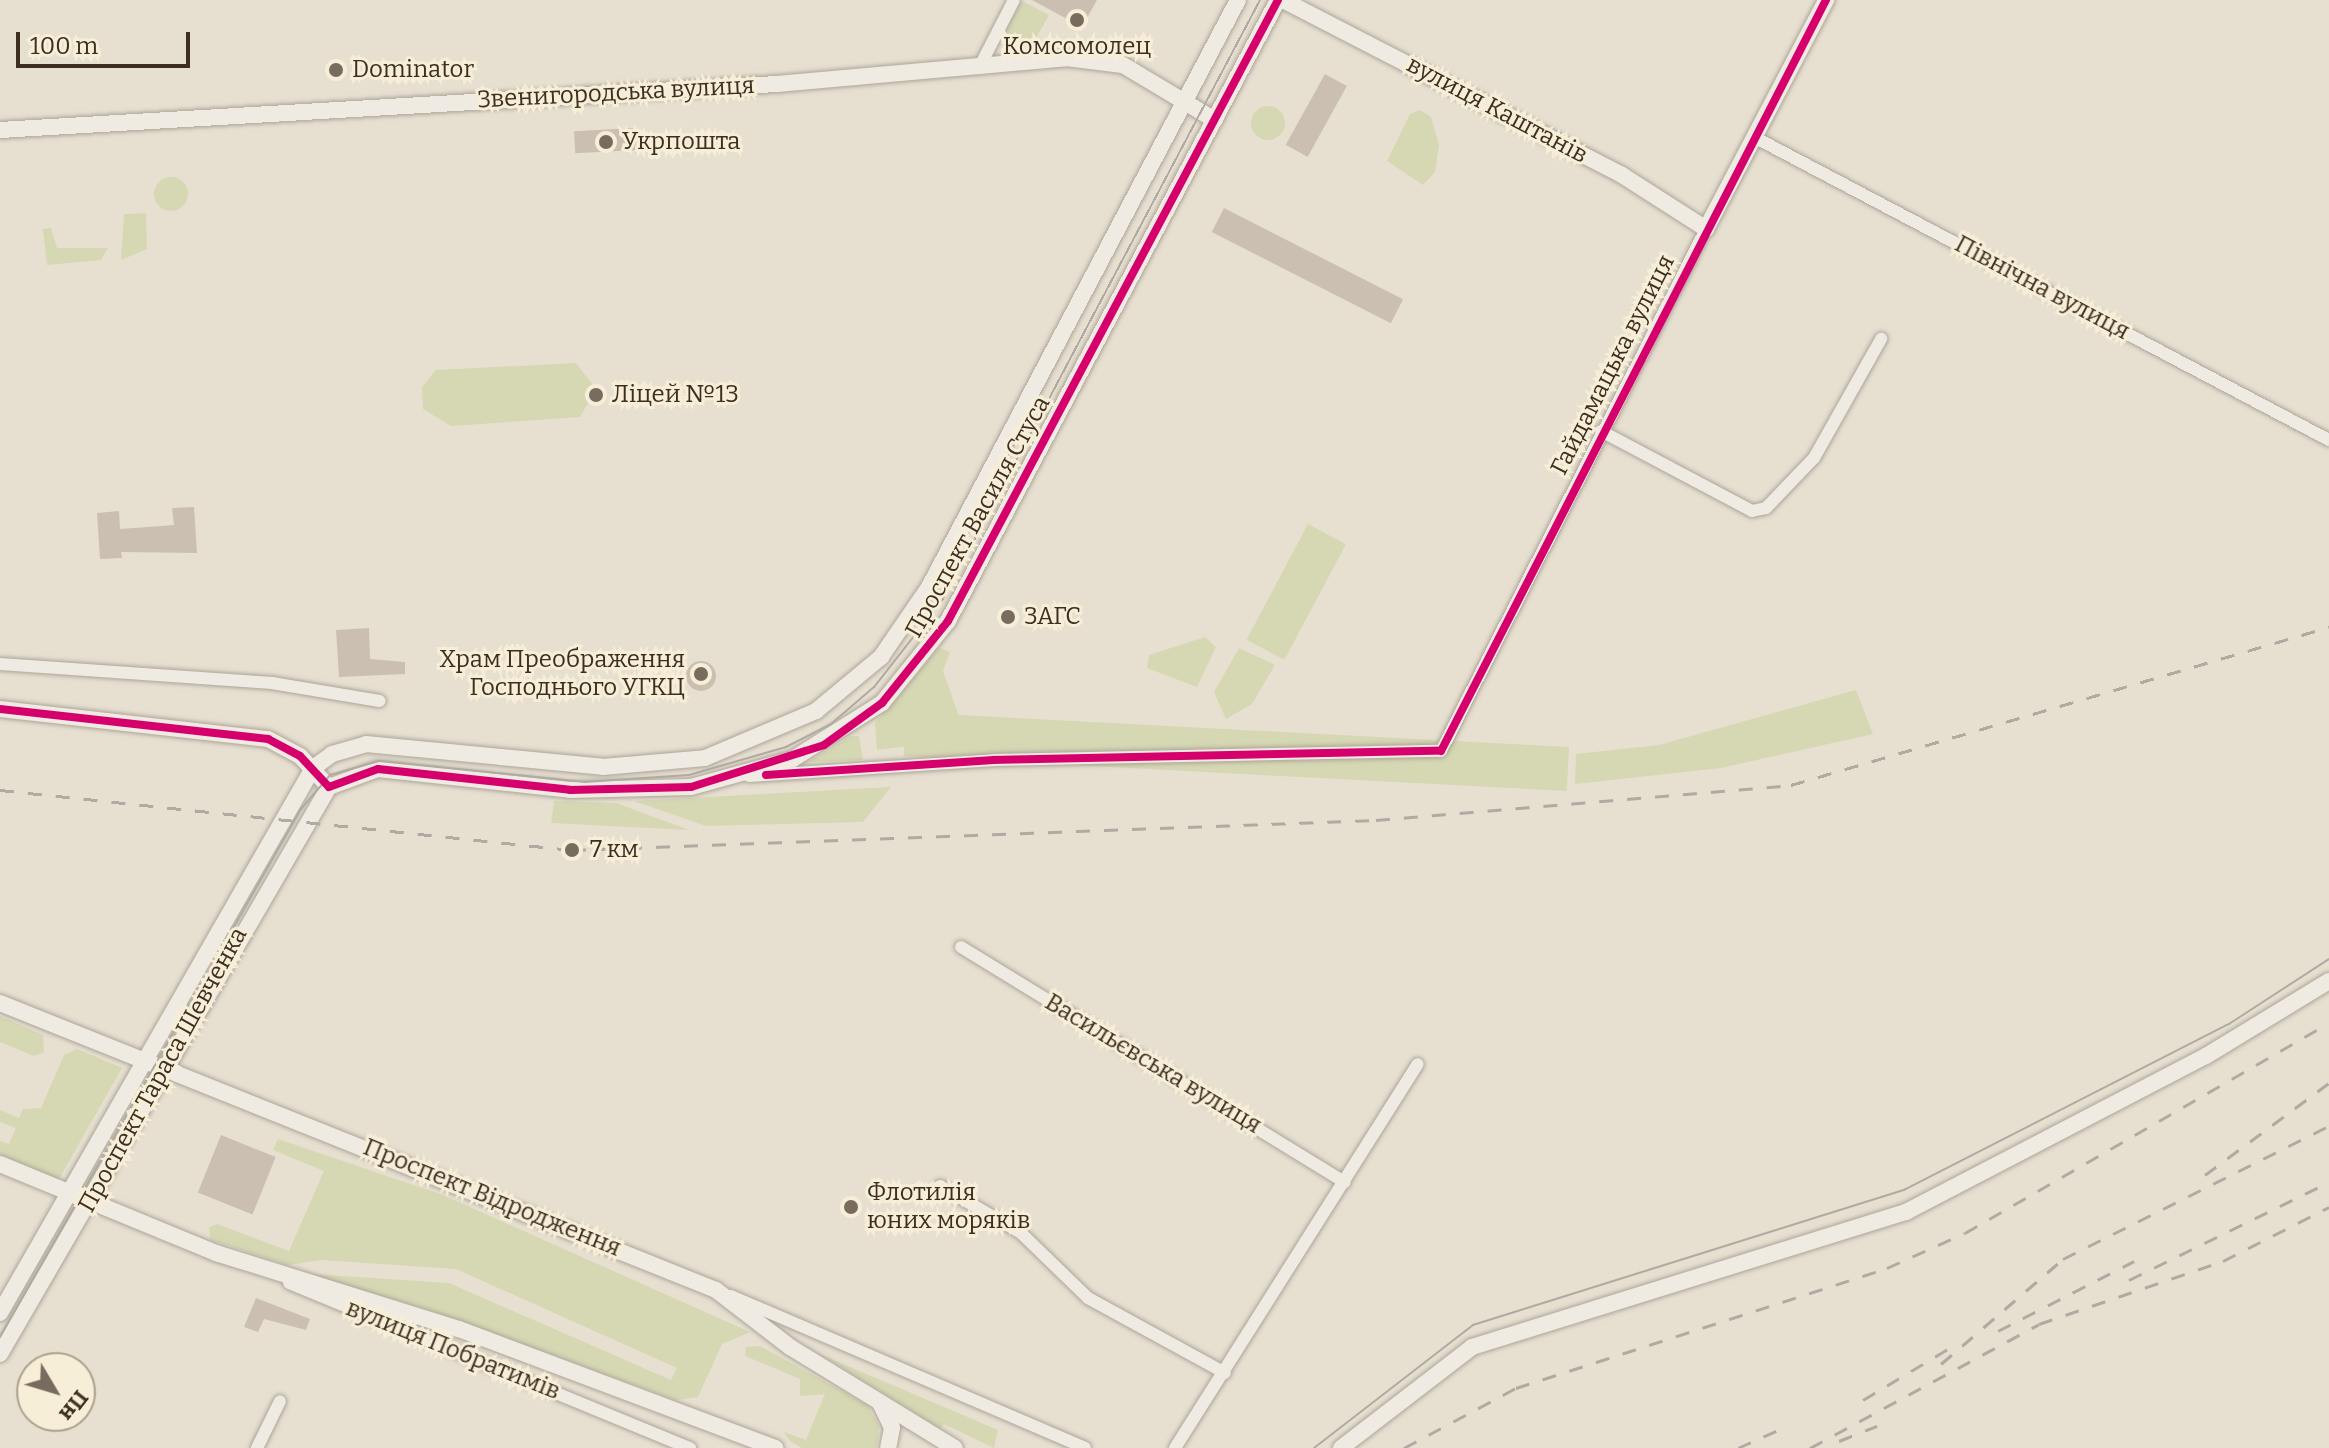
<!DOCTYPE html>
<html>
<head>
<meta charset="utf-8">
<style>
  body { margin:0 }
  #map { position:relative; width:2329px; height:1448px; overflow:hidden; background:#e7e0d1; font-family:Bitter,serif }
  div>[style] { position:absolute }
  [style*='--x'] { left:calc(var(--x)*1px); top:calc(var(--y)*1px); width:calc(var(--w)*1px); rotate:calc(var(--a)*1deg) }
  .green>* { inset:0; background:#d6d7b3; transform-origin:0 0 }
  .round { border-radius:50% }
  .building>* { inset:0; background:#cbbfb2; transform-origin:0 0 }
  .roads { filter:drop-shadow(0 0 2px #ada599) drop-shadow(0 0 2px #ada599) }
  .street>* { height:12px; margin:-6px; padding:0 6px; transform-origin:6px; border-radius:6px; background:#efebe3 }
  .secondary>* { height:16px; margin:-8px; padding:0 8px; transform-origin:8px; border-radius:8px; background:#efebe3 }
  .tram>* { height:2px; margin:-1px; padding:0 1px; transform-origin:1px; border-radius:1px; background:#afaaa2 }
  .rail>* { height:3px; margin-top:-1.5px; transform-origin:0; background:repeating-linear-gradient(90deg,#afaaa2 0 14px,transparent 0 28px) }
  .cycleway>* { height:8px; margin:-4px; padding:0 4px; transform-origin:4px; border-radius:4px; background:#d6006c }
  .dots>* { width:22px; height:22px; translate:-50% -50%; box-sizing:border-box; border:4px solid #f7eed8; border-radius:50% }
  span { translate:-50% -50%; white-space:nowrap; text-align:center; line-height:1.15; -webkit-text-stroke:6px #f7eed8; paint-order:stroke }
  .poi-label { font-size:24px; color:#3d2e20 }
  .left { translate:0 -50%; text-align:left }
  .right { translate:-100% -50%; text-align:right }
  .street-label { font-size:24px; color:#3d2e20 }
  .north { position:absolute; left:16px; top:1352px; width:80px; height:80px; box-sizing:border-box; background:#f7eed8; border:2px solid #ada18e; border-radius:50%; rotate:128deg; font-size:22px; font-weight:700; line-height:32px; text-align:center; color:#3d2e20 }
  .north::after { content:''; display:block; margin:auto; width:28px; height:36px; background:#786c5e; clip-path:polygon(50% 0,100% 100%,50% 72%,0 100%) }
  .scale { position:absolute; left:16px; top:32px; width:174px; height:36px; box-sizing:border-box; border:4px solid #3d2e20; border-top:0; padding-left:10px; font-size:24px; line-height:28px; white-space:nowrap; color:#3d2e20; -webkit-text-stroke:6px #f7eed8; paint-order:stroke }
</style>
</head>
<body>
<div id="map">
  <div class="green">
    <div style="clip-path:polygon(1022px 1px,1049px 15px,1034px 42px,1008px 48px,1004px 35px)"></div>
    <div class="round" style="left:1251px;top:106px;width:34px;height:34px"></div>
    <div style="clip-path:polygon(1420px 110px,1431px 117px,1439px 145px,1435px 172px,1423px 185px,1387px 161px,1410px 114px)"></div>
    <div class="round" style="left:154px;top:177px;width:34px;height:34px"></div>
    <div style="clip-path:polygon(146px 213px,147px 249px,121px 260px,124px 214px)"></div>
    <div style="clip-path:polygon(51px 228px,57px 248px,108px 248px,101px 260px,47px 265px,43px 229px)"></div>
    <div style="clip-path:polygon(576px 363px,596px 389px,580px 417px,451px 426px,423px 409px,422px 387px,436px 370px)"></div>
    <div style="left:1308px;top:524px;width:43px;height:131px;rotate:28deg"></div>
    <div style="clip-path:polygon(1205px 637px,1216px 647px,1197px 687px,1147px 668px,1149px 655px)"></div>
    <div style="clip-path:polygon(939px 648px,950px 652px,943px 671px,967px 739px,877px 750px,875px 723px)"></div>
    <div style="clip-path:polygon(1239px 648px,1275px 665px,1252px 704px,1226px 719px,1214px 692px)"></div>
    <div style="clip-path:polygon(1856px 690px,1873px 734px,1721px 768px,1575px 784px,1576px 754px,1659px 745px)"></div>
    <div style="clip-path:polygon(851px 736px,859px 736px,863px 760px,808px 762px)"></div>
    <div style="left:1569px;top:747px;width:44px;height:664px;rotate:93deg"></div>
    <div style="clip-path:polygon(891px 787px,863px 822px,706px 826px,634px 801px)"></div>
    <div style="clip-path:polygon(554px 801px,616px 803px,689px 830px,551px 823px)"></div>
    <div style="clip-path:polygon(0 1016px,43px 1035px,44px 1052px,34px 1056px,0 1042px)"></div>
    <div style="clip-path:polygon(77px 1049px,122px 1068px,59px 1179px,0 1155px,0 1141px,9px 1144px,16px 1128px,0 1122px,0 1110px,19px 1118px,23px 1109px,41px 1108px,64px 1055px)"></div>
    <div style="clip-path:polygon(278px 1139px,443px 1195px,750px 1332px,722px 1344px,698px 1397px,676px 1400px,426px 1309px,295px 1273px,449px 1283px,671px 1380px,677px 1368px,456px 1269px,321px 1260px,288px 1265px,210px 1240px,209px 1227px,217px 1224px,289px 1251px,324px 1171px,273px 1150px)"></div>
    <div style="clip-path:polygon(760px 1346px,867px 1405px,879px 1426px,877px 1448px,802px 1448px,790px 1441px,784px 1432px,806px 1440px,825px 1394px,800px 1396px,800px 1379px,745px 1356px,746px 1347px)"></div>
    <div style="clip-path:polygon(822px 1355px,998px 1430px,994px 1448px,944px 1424px,940px 1429px)"></div>
  </div>
  <div class="building">
    <div style="clip-path:polygon(1032px 0,1097px 0,1082px 27px)"></div>
    <div style="left:1325px;top:74px;width:25px;height:81px;rotate:29deg"></div>
    <div style="left:636px;top:128px;width:22px;height:62px;rotate:87deg"></div>
    <div style="left:1224px;top:208px;width:201px;height:27px;rotate:27deg"></div>
    <div style="clip-path:polygon(194px 507px,197px 553px,121px 552px,122px 558px,100px 559px,97px 513px,119px 511px,120px 529px,174px 525px,172px 508px)"></div>
    <div style="clip-path:polygon(369px 628px,370px 659px,405px 662px,405px 674px,339px 677px,336px 630px)"></div>
    <div class="round" style="left:686px;top:661px;width:30px;height:30px"></div>
    <div style="left:221px;top:1135px;width:59px;height:62px;rotate:22deg"></div>
    <div style="clip-path:polygon(256px 1298px,310px 1319px,306px 1330px,264px 1319px,258px 1332px,244px 1327px)"></div>
  </div>
  <div class="roads">
    <div class="street">
      <div style="--x:979;--y:68;--w:76;--a:-62.8"></div>
      <div style="--x:1754;--y:137;--w:650;--a:27.79"></div>
      <div style="--x:1601;--y:431;--w:171;--a:27.9"></div>
      <div style="--x:1752;--y:511;--w:14;--a:-12"></div>
      <div style="--x:1766;--y:508;--w:69;--a:-46.2"></div>
      <div style="--x:1814;--y:458;--w:137;--a:-60.6"></div>
      <div style="--x:0;--y:664;--w:273;--a:4"></div>
      <div style="--x:272;--y:683;--w:109;--a:9.5"></div>
      <div style="--x:749;--y:776;--w:246;--a:-3.7"></div>
      <div style="--x:994;--y:760;--w:447;--a:-1.2"></div>
      <div style="--x:1441;--y:751;--w:585;--a:-63.08"></div>
      <div style="--x:961;--y:947;--w:450;--a:31.5"></div>
      <div style="--x:940;--y:1186;--w:94;--a:30.1"></div>
      <div style="--x:1021;--y:1233;--w:93;--a:44.1"></div>
      <div style="--x:1088;--y:1298;--w:156;--a:28.7"></div>
      <div style="--x:289;--y:1283;--w:434;--a:22.4"></div>
      <div style="--x:731;--y:1296;--w:385;--a:23.2"></div>
      <div style="--x:257;--y:1448;--w:52;--a:-63.9"></div>
      <div style="--x:1175;--y:1448;--w:454;--a:-57.7"></div>
    </div>
    <div class="secondary">
      <div style="--x:1283;--y:0;--w:382;--a:27.3"></div>
      <div style="--x:1622;--y:175;--w:100;--a:32.7"></div>
      <div style="--x:1706;--y:229;--w:259;--a:-62.3"></div>
      <div style="--x:0;--y:130;--w:778;--a:-3.39"></div>
      <div style="--x:777;--y:84;--w:290;--a:-5.1"></div>
      <div style="--x:1066;--y:58;--w:57;--a:7"></div>
      <div style="--x:1123;--y:65;--w:107;--a:30.9"></div>
      <div style="--x:0;--y:709;--w:270;--a:6.4"></div>
      <div style="--x:268;--y:739;--w:36;--a:28"></div>
      <div style="--x:300;--y:756;--w:42;--a:46.9"></div>
      <div style="--x:329;--y:787;--w:52;--a:-20.2"></div>
      <div style="--x:378;--y:769;--w:193;--a:6.2"></div>
      <div style="--x:570;--y:790;--w:121;--a:-1.4"></div>
      <div style="--x:691;--y:787;--w:106;--a:-15.4"></div>
      <div style="--x:793;--y:759;--w:105;--a:-32.2"></div>
      <div style="--x:882;--y:703;--w:105;--a:-51.2"></div>
      <div style="--x:948;--y:621;--w:703;--a:-62.01"></div>
      <div style="--x:0;--y:1003;--w:771;--a:21.84"></div>
      <div style="--x:716;--y:1290;--w:93;--a:37.6"></div>
      <div style="--x:790;--y:1347;--w:193;--a:31.5"></div>
      <div style="--x:0;--y:1164;--w:234;--a:22.4"></div>
      <div style="--x:216;--y:1253;--w:255;--a:17.4"></div>
      <div style="--x:459;--y:1329;--w:338;--a:20.6"></div>
      <div style="--x:0;--y:1313;--w:628;--a:-60.13"></div>
      <div style="--x:313;--y:768;--w:24;--a:-36"></div>
      <div style="--x:332;--y:754;--w:35;--a:-16"></div>
      <div style="--x:366;--y:744;--w:238;--a:5.5"></div>
      <div style="--x:603;--y:767;--w:102;--a:-5"></div>
      <div style="--x:705;--y:758;--w:121;--a:-22.9"></div>
      <div style="--x:816;--y:711;--w:85;--a:-39.7"></div>
      <div style="--x:881;--y:657;--w:85;--a:-55.6"></div>
      <div style="--x:929;--y:587;--w:663;--a:-62.24"></div>
      <div style="--x:0;--y:1354;--w:656;--a:-59.88"></div>
      <div style="--x:881;--y:1405;--w:25;--a:64"></div>
      <div style="--x:892;--y:1428;--w:20;--a:101"></div>
      <div style="--x:1341;--y:1448;--w:165;--a:-37.6"></div>
      <div style="--x:1472;--y:1347;--w:455;--a:-17.3"></div>
      <div style="--x:1906;--y:1212;--w:338;--a:-27.5"></div>
      <div style="--x:2206;--y:1056;--w:144;--a:-31.4"></div>
    </div>
  </div>
  <div class="tram">
    <div style="--x:0;--y:1337;--w:608;--a:-60.31"></div>
    <div style="--x:301;--y:809;--w:45;--a:-49.5"></div>
    <div style="--x:330;--y:775;--w:51;--a:-15.9"></div>
    <div style="--x:379;--y:761;--w:207;--a:5.8"></div>
    <div style="--x:585;--y:782;--w:104;--a:-3.9"></div>
    <div style="--x:689;--y:775;--w:101;--a:-16.1"></div>
    <div style="--x:786;--y:747;--w:51;--a:-27.1"></div>
    <div style="--x:831;--y:724;--w:57;--a:-40.7"></div>
    <div style="--x:874;--y:687;--w:112;--a:-51.9"></div>
    <div style="--x:943;--y:599;--w:678;--a:-62.11"></div>
    <div style="--x:1314;--y:1448;--w:201;--a:-37.7"></div>
    <div style="--x:1473;--y:1325;--w:452;--a:-17.4"></div>
    <div style="--x:1904;--y:1190;--w:365;--a:-27.1"></div>
    <div style="--x:2229;--y:1024;--w:119;--a:-33"></div>
  </div>
  <div class="rail">
    <div style="--x:0;--y:790;--w:575;--a:5.99"></div>
    <div style="--x:572;--y:850;--w:805;--a:-2.14"></div>
    <div style="--x:1376;--y:820;--w:416;--a:-4.8"></div>
    <div style="--x:1791;--y:785;--w:561;--a:-16.37"></div>
    <div style="--x:2205;--y:1175;--w:154;--a:-36.6"></div>
    <div style="--x:2129;--y:1280;--w:223;--a:-26.1"></div>
    <div style="--x:1998;--y:1331;--w:153;--a:-27.2"></div>
    <div style="--x:1941;--y:1364;--w:161;--a:-40.7"></div>
    <div style="--x:2063;--y:1259;--w:297;--a:-26.6"></div>
    <div style="--x:1863;--y:1400;--w:99;--a:-31"></div>
    <div style="--x:1839;--y:1441;--w:41;--a:-21.5"></div>
    <div style="--x:1404;--y:1448;--w:127;--a:-28.2"></div>
    <div style="--x:1516;--y:1388;--w:390;--a:-17.9"></div>
    <div style="--x:1887;--y:1268;--w:85;--a:-24.2"></div>
    <div style="--x:1965;--y:1233;--w:420;--a:-30"></div>
    <div style="--x:1738;--y:1448;--w:42;--a:-24.1"></div>
    <div style="--x:1810;--y:1448;--w:260;--a:-28.4"></div>
    <div style="--x:2039;--y:1324;--w:194;--a:-18.9"></div>
    <div style="--x:2223;--y:1261;--w:119;--a:-27"></div>
  </div>
  <div class="cycleway">
    <div style="--x:0;--y:709;--w:270;--a:6.4"></div>
    <div style="--x:268;--y:739;--w:36;--a:28"></div>
    <div style="--x:300;--y:756;--w:42;--a:46.9"></div>
    <div style="--x:329;--y:787;--w:52;--a:-20.2"></div>
    <div style="--x:378;--y:769;--w:193;--a:6.2"></div>
    <div style="--x:570;--y:790;--w:121;--a:-1.4"></div>
    <div style="--x:691;--y:787;--w:139;--a:-17.5"></div>
    <div style="--x:824;--y:745;--w:72;--a:-35.9"></div>
    <div style="--x:882;--y:703;--w:105;--a:-51.2"></div>
    <div style="--x:948;--y:621;--w:703;--a:-62.01"></div>
    <div style="--x:766;--y:775;--w:228;--a:-3.8"></div>
    <div style="--x:994;--y:760;--w:447;--a:-1.2"></div>
    <div style="--x:1441;--y:751;--w:844;--a:-62.86"></div>
  </div>
  <div class="dots">
    <div style="left:1077px;top:20px;background:#786c5e"></div>
    <div style="left:336px;top:70px;background:#786c5e"></div>
    <div style="left:606px;top:142px;background:#786c5e"></div>
    <div style="left:596px;top:395px;background:#786c5e"></div>
    <div style="left:1008px;top:617px;background:#786c5e"></div>
    <div style="left:701px;top:674px;background:#786c5e"></div>
    <div style="left:572px;top:850px;background:#786c5e"></div>
    <div style="left:851px;top:1207px;background:#786c5e"></div>
  </div>
  <div class="poi-label">
    <span style="left:1077px;top:47px">Комсомолец</span>
    <span class="left" style="left:352px;top:70px">Dominator</span>
    <span class="left" style="left:622px;top:142px">Укрпошта</span>
    <span class="left" style="left:612px;top:395px">Ліцей №13</span>
    <span class="left" style="left:1024px;top:617px">ЗАГС</span>
    <span class="right" style="left:685px;top:674px">Храм Преображення<br>Господнього УГКЦ</span>
    <span class="left" style="left:590px;top:850px">7 км</span>
    <span class="left" style="left:867px;top:1207px">Флотилія<br>юних моряків</span>
  </div>
  <div class="street-label">
    <span style="left:616px;top:93px;rotate:-3deg">Звенигородська вулиця</span>
    <span style="left:1497px;top:110px;rotate:28deg">вулиця Каштанів</span>
    <span style="left:2042px;top:288px;rotate:28deg">Північна вулиця</span>
    <span style="left:1613px;top:365px;rotate:-63deg">Гайдамацька вулиця</span>
    <span style="left:978px;top:517px;rotate:-61deg">Проспект Василя Стуса</span>
    <span style="left:1153px;top:1064px;rotate:31deg">Васильєвська вулиця</span>
    <span style="left:163px;top:1070px;rotate:-61deg">Проспект Тараса Шевченка</span>
    <span style="left:492px;top:1198px;rotate:22deg">Проспект Відродження</span>
    <span style="left:453px;top:1350px;rotate:22deg">вулиця Побратимів</span>
  </div>
  <div class="north">Пн</div>
  <div class="scale">100 m</div>
</div>
</body>
</html>
